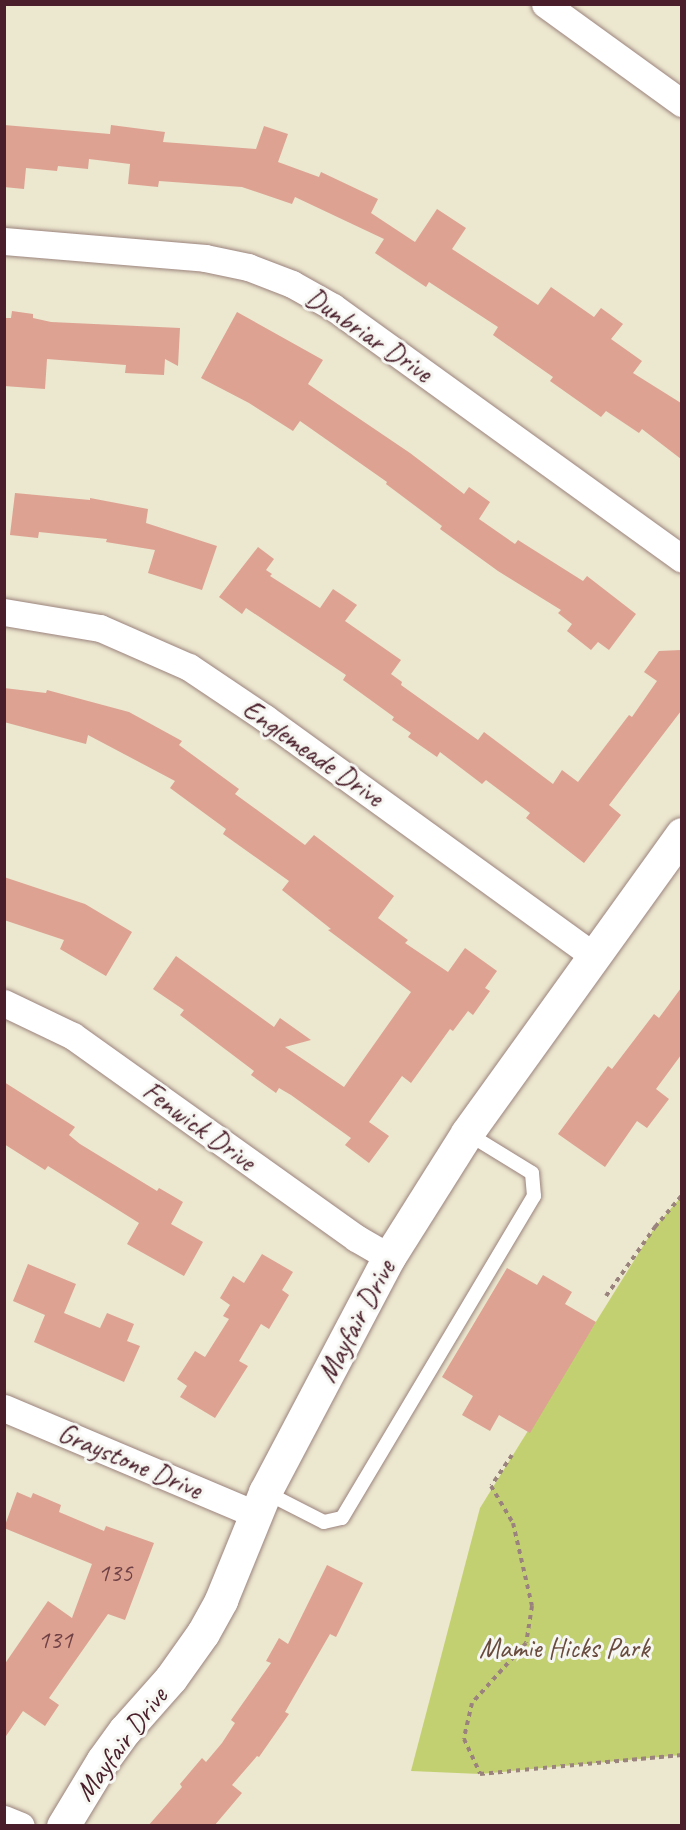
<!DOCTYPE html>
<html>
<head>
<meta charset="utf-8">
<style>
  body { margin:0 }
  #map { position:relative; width:686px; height:1830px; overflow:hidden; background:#ece7cf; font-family:Caveat,sans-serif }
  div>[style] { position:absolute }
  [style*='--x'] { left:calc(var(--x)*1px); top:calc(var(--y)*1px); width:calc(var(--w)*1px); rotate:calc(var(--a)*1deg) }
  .green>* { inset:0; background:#c3d072 }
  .building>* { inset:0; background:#dda292 }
  .path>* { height:4px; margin-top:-2px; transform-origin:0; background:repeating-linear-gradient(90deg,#9b837d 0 4.5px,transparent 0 9px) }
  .roads { filter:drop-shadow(0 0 2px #9b837d) drop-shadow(0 0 2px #9b837d) }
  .service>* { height:14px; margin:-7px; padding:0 7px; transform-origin:7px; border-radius:7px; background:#fff }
  .minor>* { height:27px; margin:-13.5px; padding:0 13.5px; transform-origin:13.5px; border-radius:13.5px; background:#fff }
  .tertiary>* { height:33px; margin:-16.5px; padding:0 16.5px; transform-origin:16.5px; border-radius:16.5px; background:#fff }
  span { translate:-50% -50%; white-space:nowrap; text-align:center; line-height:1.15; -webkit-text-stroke:6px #f6f6f2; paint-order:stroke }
  .number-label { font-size:26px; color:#6f4045 }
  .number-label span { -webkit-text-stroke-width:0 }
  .street-label { font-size:28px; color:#4a1f2b }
  .park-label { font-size:28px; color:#684b3d }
  .frame { position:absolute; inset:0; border:6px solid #4a1f2b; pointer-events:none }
</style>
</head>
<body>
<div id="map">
  <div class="green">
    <div style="clip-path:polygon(681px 1197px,681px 1755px,480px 1774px,411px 1771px,480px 1508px,655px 1227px)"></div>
  </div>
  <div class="building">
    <div style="clip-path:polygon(4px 125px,110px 134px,111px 125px,165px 132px,163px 142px,256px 149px,264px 126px,288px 134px,278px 162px,319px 177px,321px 172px,378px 199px,371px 213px,415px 242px,437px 209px,466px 228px,452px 249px,538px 305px,551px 287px,594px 317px,601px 308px,623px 324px,611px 339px,642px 361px,633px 373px,681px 403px,681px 459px,642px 429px,639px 433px,606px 411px,601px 417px,550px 381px,553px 377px,493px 335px,498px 327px,429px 282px,426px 287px,375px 253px,384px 239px,295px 197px,292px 204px,242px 187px,159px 181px,158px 187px,128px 184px,130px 164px,89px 159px,88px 169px,58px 166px,57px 171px,26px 168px,24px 189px,4px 187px)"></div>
    <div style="clip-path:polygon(12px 311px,33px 314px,33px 318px,51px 322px,180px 328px,178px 366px,165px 359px,164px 375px,125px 373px,126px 365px,47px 359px,45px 389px,4px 386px,4px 318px,11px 318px)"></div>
    <div style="clip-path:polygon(237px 312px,323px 360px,308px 384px,410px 453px,464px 494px,469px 487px,490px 502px,479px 519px,515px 544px,518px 540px,583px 581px,587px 576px,636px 614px,609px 650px,598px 642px,591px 650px,567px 631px,572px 624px,558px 613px,561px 610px,498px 571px,440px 529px,442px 526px,386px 484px,387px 482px,300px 421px,293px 431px,249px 403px,201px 378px)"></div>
    <div style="clip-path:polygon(15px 493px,90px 500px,90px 498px,148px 509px,146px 523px,217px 546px,202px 590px,148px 573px,155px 550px,106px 542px,107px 539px,39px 532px,38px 538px,10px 535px)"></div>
    <div style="clip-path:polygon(258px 547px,274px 559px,266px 570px,272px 574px,270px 576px,320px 608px,333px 589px,357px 605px,345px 621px,401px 660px,391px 674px,402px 682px,401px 685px,478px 740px,484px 732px,553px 784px,562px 770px,578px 782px,629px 715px,632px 717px,657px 681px,644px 672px,659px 651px,681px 650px,681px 711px,609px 805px,621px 815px,584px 863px,526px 818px,530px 813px,486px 780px,482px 784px,440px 752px,437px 757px,408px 737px,411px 733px,392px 720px,394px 717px,343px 680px,346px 675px,246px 608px,242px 614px,219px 597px)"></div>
    <div style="clip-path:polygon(4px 688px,46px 693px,47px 690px,129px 712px,182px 741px,179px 745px,239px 789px,235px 794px,305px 845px,314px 835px,394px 896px,378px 918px,408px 940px,405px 943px,448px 972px,465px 948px,497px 971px,485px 988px,490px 991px,473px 1015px,468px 1011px,453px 1031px,450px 1029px,411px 1083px,402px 1076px,369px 1122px,389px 1136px,369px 1163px,345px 1145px,351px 1138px,291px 1095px,279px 1088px,276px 1093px,251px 1075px,254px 1071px,180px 1015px,184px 1010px,153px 989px,176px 956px,274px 1027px,280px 1018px,311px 1040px,285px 1047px,344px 1087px,411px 992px,328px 930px,331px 929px,282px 890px,289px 881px,223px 834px,226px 829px,170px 788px,175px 781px,88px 735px,86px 744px,4px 722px)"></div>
    <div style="clip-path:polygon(4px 877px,85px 904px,132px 932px,106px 976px,60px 949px,64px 940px,4px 920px)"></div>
    <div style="clip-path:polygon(681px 988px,681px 1055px,656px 1089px,669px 1099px,647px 1128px,637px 1121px,605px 1167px,558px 1134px,608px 1066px,612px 1069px,654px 1014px,659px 1018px)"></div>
    <div style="clip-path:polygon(4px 1082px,75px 1127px,69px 1135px,80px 1144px,157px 1191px,159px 1188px,183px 1202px,171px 1224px,203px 1242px,184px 1276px,127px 1244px,139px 1223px,48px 1166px,45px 1170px,4px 1144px)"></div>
    <div style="clip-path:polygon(262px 1254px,293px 1272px,282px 1290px,289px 1295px,269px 1329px,261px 1324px,239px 1361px,248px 1366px,215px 1418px,180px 1397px,187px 1386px,177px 1379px,195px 1351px,205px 1357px,229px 1319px,223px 1316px,230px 1305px,220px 1298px,233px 1276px,244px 1283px)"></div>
    <div style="clip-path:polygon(28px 1264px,76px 1284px,64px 1313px,100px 1328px,107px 1313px,134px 1324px,127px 1341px,140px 1346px,124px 1382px,34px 1342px,45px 1315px,13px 1301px)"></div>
    <div style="clip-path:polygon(507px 1268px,537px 1285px,543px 1275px,572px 1292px,565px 1304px,596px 1322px,530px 1433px,499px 1415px,490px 1431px,462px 1415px,473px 1396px,442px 1377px)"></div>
    <div style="clip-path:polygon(17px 1492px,31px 1498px,33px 1493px,61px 1505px,59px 1512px,104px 1531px,106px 1526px,154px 1543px,125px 1620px,108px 1614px,49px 1698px,59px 1705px,45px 1726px,23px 1711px,4px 1739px,4px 1665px,48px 1601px,72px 1618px,92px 1564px,4px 1528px)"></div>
    <div style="clip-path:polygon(327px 1565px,363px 1583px,336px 1637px,330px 1634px,285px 1712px,289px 1714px,259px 1757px,257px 1756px,232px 1785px,242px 1793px,214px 1826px,148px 1826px,182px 1787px,180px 1784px,202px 1758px,206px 1762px,222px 1743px,235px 1723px,231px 1720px,271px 1663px,266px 1661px,279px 1638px,288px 1644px)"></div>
  </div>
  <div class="path">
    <div style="--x:606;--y:1296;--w:85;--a:-54.6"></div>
    <div style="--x:655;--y:1227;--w:42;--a:-49.8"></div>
    <div style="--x:512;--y:1455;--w:37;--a:124"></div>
    <div style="--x:491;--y:1486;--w:43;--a:59.3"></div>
    <div style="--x:513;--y:1523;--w:85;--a:77.1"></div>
    <div style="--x:532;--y:1606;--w:37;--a:99"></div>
    <div style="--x:526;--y:1643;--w:81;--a:132"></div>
    <div style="--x:472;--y:1703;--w:37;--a:103"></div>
    <div style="--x:464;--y:1739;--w:38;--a:65"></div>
    <div style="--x:480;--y:1774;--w:203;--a:-5.4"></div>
  </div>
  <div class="roads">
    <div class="service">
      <div style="--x:265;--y:1492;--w:66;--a:27"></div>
      <div style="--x:324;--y:1522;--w:18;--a:-13"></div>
      <div style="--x:342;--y:1518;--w:375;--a:-59.2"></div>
      <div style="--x:534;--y:1196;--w:23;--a:-95"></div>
      <div style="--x:532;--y:1173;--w:76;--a:-148.4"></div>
    </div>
    <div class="minor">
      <div style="--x:545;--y:4;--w:169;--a:35.9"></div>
      <div style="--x:4;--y:241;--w:202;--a:4.8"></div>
      <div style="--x:205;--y:258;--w:44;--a:11.8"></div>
      <div style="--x:248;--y:267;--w:47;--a:21.1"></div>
      <div style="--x:292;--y:284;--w:47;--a:29.3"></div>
      <div style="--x:333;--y:307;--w:430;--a:35.8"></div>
      <div style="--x:4;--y:612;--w:97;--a:9.5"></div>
      <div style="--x:100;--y:628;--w:97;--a:23.7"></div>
      <div style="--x:189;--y:667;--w:92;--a:33.9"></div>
      <div style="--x:265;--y:718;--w:405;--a:35.9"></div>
      <div style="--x:4;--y:1003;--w:76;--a:25.6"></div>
      <div style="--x:73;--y:1036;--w:348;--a:35.5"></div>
      <div style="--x:356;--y:1238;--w:38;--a:30"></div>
      <div style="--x:4;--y:1408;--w:272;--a:22.9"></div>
      <div style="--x:4;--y:1819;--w:18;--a:22"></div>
    </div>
    <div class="tertiary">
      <div style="--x:63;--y:1826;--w:77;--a:-58.8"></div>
      <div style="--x:103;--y:1760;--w:37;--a:-54"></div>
      <div style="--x:125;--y:1730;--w:69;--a:-48.5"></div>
      <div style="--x:171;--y:1678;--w:55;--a:-54.6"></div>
      <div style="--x:203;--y:1633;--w:38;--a:-61"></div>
      <div style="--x:221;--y:1600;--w:117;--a:-67.8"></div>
      <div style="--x:265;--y:1492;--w:266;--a:-62.2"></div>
      <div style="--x:389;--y:1257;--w:146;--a:-57.8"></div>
      <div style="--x:467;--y:1133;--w:368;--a:-54.3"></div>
    </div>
  </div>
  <div class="number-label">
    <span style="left:115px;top:1573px">135</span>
    <span style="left:55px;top:1640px">131</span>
  </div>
  <div class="street-label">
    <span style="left:369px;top:335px;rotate:34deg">Dunbriar Drive</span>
    <span style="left:313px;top:753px;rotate:35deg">Englemeade Drive</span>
    <span style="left:199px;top:1126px;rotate:36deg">Fenwick Drive</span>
    <span style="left:356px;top:1321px;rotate:-62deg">Mayfair Drive</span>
    <span style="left:130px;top:1461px;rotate:23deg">Graystone Drive</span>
    <span style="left:121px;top:1744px;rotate:-53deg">Mayfair Drive</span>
  </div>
  <div class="park-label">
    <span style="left:564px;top:1648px">Mamie Hicks Park</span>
  </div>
  <div class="frame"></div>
</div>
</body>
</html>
